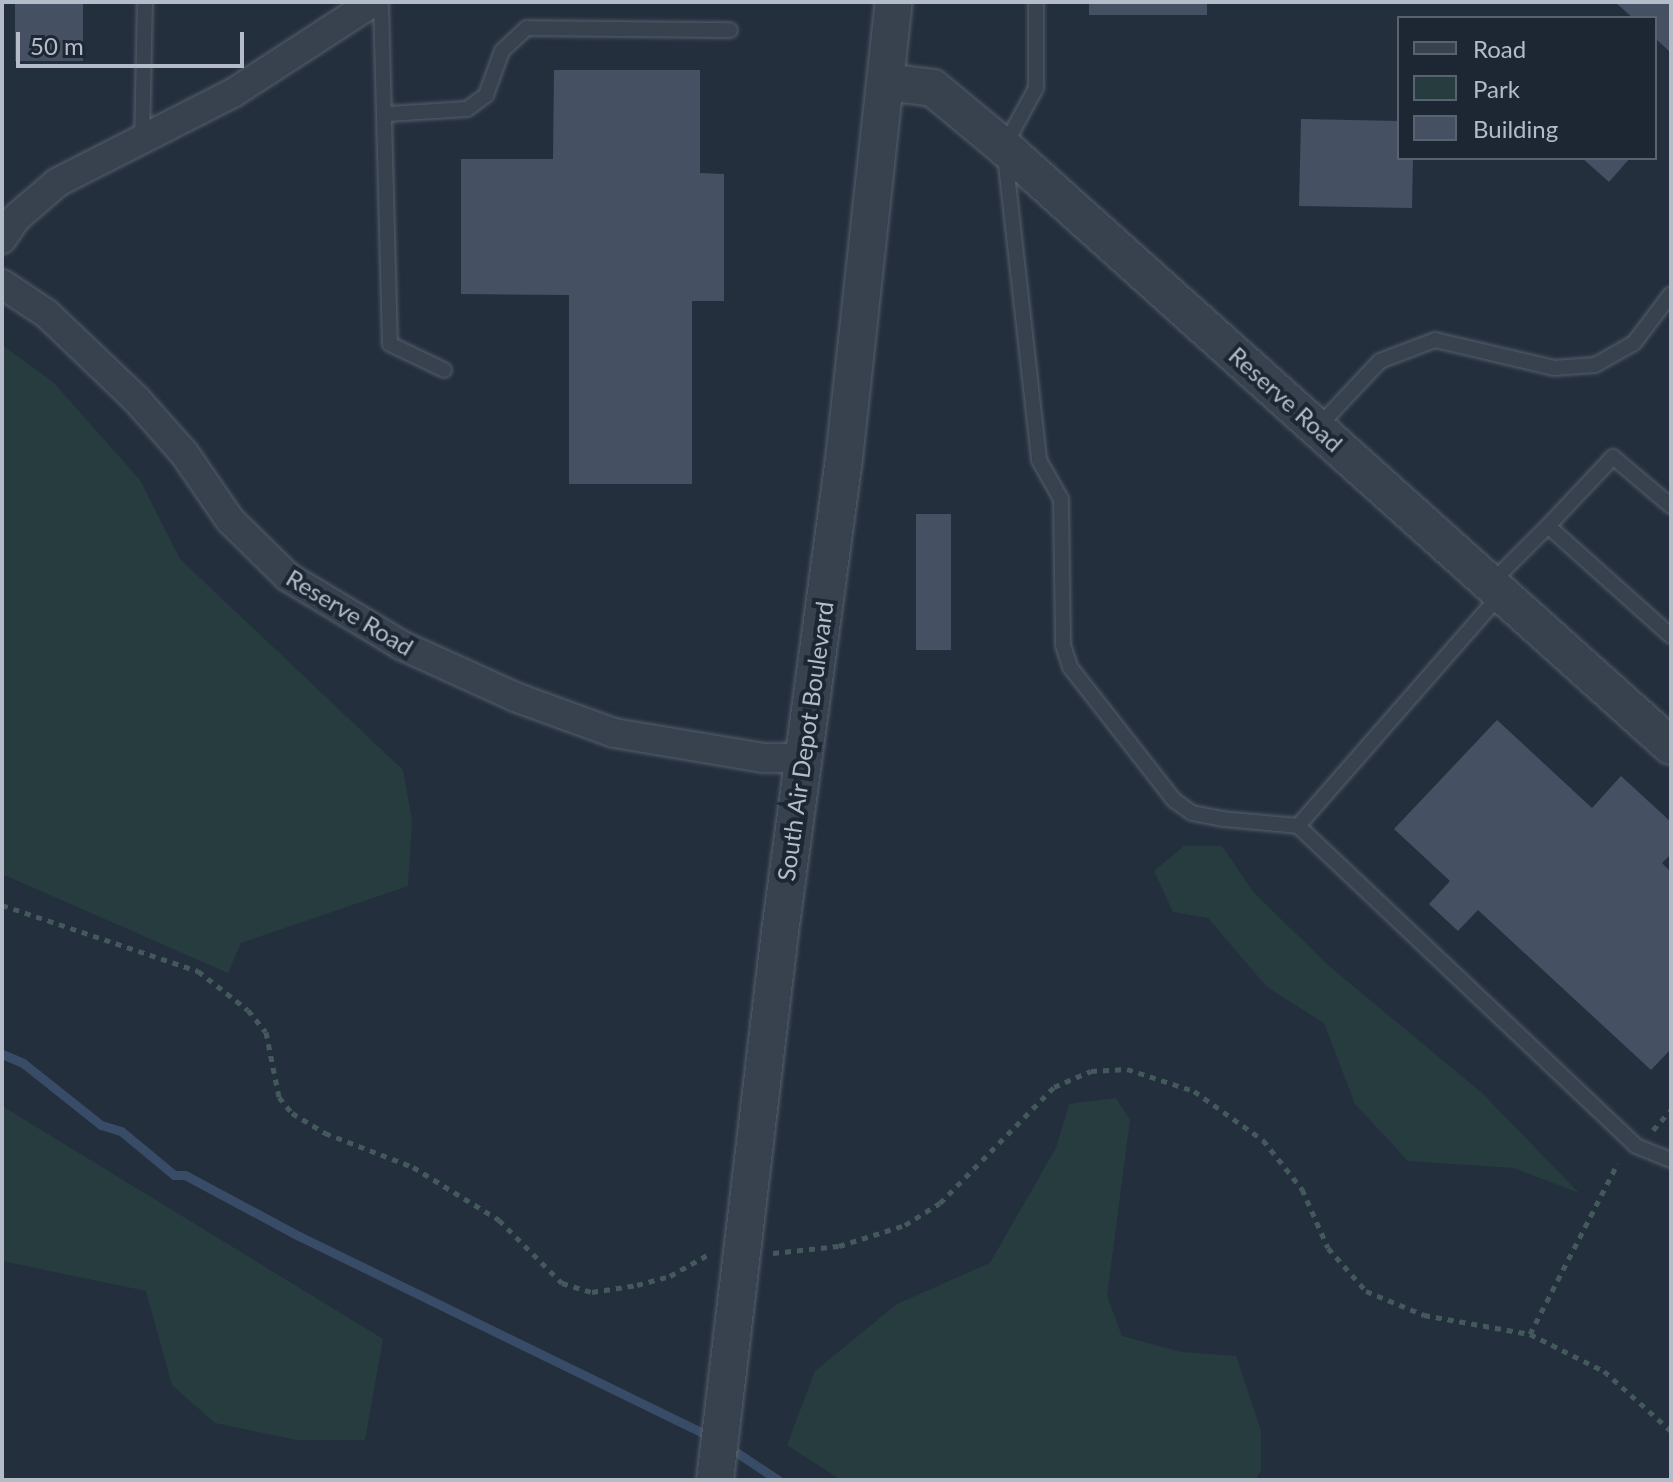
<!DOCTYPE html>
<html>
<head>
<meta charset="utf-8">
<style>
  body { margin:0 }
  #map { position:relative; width:1673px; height:1482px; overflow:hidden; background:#242f3e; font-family:Lato,sans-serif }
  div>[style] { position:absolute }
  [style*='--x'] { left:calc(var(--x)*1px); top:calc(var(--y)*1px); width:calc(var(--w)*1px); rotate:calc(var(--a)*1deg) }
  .green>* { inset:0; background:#263c3f }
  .stream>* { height:9px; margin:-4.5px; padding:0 4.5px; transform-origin:4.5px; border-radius:4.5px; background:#394c67 }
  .building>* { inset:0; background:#455162; transform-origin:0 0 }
  .path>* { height:5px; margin-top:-2.5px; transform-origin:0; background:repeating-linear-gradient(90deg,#44595c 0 6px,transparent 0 12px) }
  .roads { filter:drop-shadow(0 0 2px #565f6c) drop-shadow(0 0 2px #565f6c) }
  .service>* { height:14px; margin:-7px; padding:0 7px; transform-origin:7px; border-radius:7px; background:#38414e }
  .minor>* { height:28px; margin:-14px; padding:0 14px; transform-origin:14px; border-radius:14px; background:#38414e }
  .tertiary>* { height:36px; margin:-18px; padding:0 18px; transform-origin:18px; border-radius:18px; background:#38414e }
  span { translate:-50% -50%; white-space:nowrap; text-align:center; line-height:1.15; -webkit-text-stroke:8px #1d2633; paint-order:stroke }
  .street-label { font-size:24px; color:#b4bcc9 }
  .frame { position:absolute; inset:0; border:4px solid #b4bcc9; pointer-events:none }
  .legend { position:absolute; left:1397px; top:16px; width:260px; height:144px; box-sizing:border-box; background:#1d2633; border:2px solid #59626f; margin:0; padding:10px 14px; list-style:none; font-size:24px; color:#b4bcc9 }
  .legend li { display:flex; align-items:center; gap:16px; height:40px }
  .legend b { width:40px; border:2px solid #59626f }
  .scale { position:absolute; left:16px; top:32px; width:228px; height:36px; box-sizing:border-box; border:4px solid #b4bcc9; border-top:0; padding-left:10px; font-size:24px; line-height:28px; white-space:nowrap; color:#b4bcc9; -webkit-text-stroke:6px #1d2633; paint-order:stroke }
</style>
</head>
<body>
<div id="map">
  <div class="green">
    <div style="clip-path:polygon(2px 345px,53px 382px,140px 480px,180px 559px,403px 770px,412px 820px,408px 886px,241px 943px,228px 973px,2px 874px)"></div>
    <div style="clip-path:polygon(1184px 846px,1222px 846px,1254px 893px,1329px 966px,1482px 1093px,1579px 1193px,1514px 1168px,1408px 1161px,1355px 1104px,1324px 1023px,1267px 987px,1208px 918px,1173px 912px,1154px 871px)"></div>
    <div style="clip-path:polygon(1116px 1098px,1130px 1120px,1107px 1296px,1122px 1336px,1181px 1352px,1236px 1356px,1261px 1431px,1261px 1471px,1255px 1480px,841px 1480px,787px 1445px,815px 1371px,897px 1304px,990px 1263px,1056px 1148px,1069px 1104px)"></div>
    <div style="clip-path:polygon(2px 1106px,383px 1339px,365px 1440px,297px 1440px,215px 1423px,172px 1385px,146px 1291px,2px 1261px)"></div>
  </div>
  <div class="stream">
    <div style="--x:2;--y:1054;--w:23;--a:23"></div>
    <div style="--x:23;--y:1063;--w:100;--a:38.5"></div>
    <div style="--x:101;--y:1125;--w:21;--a:17"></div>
    <div style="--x:121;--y:1131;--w:69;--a:39.7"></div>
    <div style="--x:174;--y:1175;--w:11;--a:0"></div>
    <div style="--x:185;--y:1175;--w:129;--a:28.2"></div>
    <div style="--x:299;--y:1236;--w:458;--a:26"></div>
    <div style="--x:727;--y:1446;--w:61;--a:33.7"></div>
  </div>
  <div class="building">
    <div style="left:15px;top:2px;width:68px;height:59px"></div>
    <div style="left:1089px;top:2px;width:118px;height:13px"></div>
    <div style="clip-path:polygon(1615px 2px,1671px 2px,1671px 53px,1655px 38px,1655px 18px,1633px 18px)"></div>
    <div style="clip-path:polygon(554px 70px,700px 70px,700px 173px,724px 174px,724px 301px,692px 301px,692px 484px,569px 484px,569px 295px,461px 294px,461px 159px,553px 159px)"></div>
    <div style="clip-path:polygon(1301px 119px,1399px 121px,1399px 158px,1413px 158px,1412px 208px,1299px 206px)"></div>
    <div style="clip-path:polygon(1582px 158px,1630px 158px,1609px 182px)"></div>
    <div style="left:916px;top:514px;width:35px;height:136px"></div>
    <div style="clip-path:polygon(1497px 720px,1592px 808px,1621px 776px,1671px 822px,1671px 854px,1662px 863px,1671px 872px,1671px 1049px,1651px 1070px,1478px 910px,1458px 931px,1429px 904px,1450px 881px,1394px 829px)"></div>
  </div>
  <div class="path">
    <div style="--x:2;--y:905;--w:207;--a:18.6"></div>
    <div style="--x:198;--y:971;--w:63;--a:38"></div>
    <div style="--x:248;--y:1010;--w:28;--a:51"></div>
    <div style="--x:266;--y:1032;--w:66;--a:78.7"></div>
    <div style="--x:279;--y:1097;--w:21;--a:51"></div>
    <div style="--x:292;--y:1113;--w:39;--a:31"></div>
    <div style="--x:325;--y:1133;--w:94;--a:21.1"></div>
    <div style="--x:413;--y:1167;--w:101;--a:31.6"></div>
    <div style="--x:499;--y:1220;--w:89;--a:45"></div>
    <div style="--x:562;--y:1283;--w:31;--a:17"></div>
    <div style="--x:592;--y:1292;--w:46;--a:-8.8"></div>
    <div style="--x:637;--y:1285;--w:34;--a:-15"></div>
    <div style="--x:670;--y:1276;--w:47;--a:-29.3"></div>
    <div style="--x:1653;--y:1130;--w:27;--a:-48"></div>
    <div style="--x:773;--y:1253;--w:66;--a:-6.1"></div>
    <div style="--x:839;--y:1246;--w:69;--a:-17.7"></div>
    <div style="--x:905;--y:1225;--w:41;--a:-32.2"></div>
    <div style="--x:940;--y:1203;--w:163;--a:-45.5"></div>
    <div style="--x:1054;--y:1087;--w:40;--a:-23.4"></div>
    <div style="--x:1091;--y:1071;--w:36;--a:-3"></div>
    <div style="--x:1127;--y:1069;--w:71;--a:18.2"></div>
    <div style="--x:1194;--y:1091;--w:85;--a:35.4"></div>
    <div style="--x:1263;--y:1140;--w:63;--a:51.5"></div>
    <div style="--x:1302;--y:1189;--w:64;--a:66.2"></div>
    <div style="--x:1328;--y:1248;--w:57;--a:48.5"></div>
    <div style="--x:1366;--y:1291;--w:63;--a:22.5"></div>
    <div style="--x:1424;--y:1315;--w:108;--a:10.2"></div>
    <div style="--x:1530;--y:1334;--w:83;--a:26.6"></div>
    <div style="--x:1604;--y:1371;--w:90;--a:41.8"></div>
    <div style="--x:1530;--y:1334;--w:192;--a:-62.8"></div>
  </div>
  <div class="roads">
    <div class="service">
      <div style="--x:381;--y:2;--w:342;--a:88.5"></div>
      <div style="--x:390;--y:344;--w:60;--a:25.7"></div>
      <div style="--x:1036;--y:2;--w:86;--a:90"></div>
      <div style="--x:1036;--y:88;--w:67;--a:118.5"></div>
      <div style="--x:1004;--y:147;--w:315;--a:83.6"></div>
      <div style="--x:1039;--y:460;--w:45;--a:60.6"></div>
      <div style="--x:1061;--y:499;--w:146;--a:89.2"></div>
      <div style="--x:1063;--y:645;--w:23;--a:72"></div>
      <div style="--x:1070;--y:667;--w:169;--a:52"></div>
      <div style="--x:1174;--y:800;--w:22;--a:36"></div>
      <div style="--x:1192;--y:813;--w:32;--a:11"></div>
      <div style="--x:1223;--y:819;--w:75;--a:5.3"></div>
      <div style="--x:388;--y:114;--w:79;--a:-3.6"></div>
      <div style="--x:467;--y:109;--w:24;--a:-36"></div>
      <div style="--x:486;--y:95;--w:47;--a:-70"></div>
      <div style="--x:502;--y:51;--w:34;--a:-43"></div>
      <div style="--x:527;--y:28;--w:203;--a:0.6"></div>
      <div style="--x:142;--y:142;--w:140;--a:-88.8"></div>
      <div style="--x:1318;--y:427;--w:91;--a:-46.8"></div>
      <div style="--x:1380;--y:361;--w:59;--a:-20.9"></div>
      <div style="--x:1435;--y:340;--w:122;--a:13.2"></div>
      <div style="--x:1554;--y:368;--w:41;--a:-4.2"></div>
      <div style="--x:1595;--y:365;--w:45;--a:-29.4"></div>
      <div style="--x:1634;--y:343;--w:61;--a:-52.9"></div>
      <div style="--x:1548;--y:526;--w:95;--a:-46.7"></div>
      <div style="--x:1613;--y:457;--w:76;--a:40.2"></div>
      <div style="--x:1491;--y:583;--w:81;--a:-45"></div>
      <div style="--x:1548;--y:526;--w:165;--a:41.8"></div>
      <div style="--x:1501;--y:594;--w:308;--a:131.2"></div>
      <div style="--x:1298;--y:826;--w:465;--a:43.4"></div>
      <div style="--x:1636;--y:1146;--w:38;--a:22"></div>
    </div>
    <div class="minor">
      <div style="--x:2;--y:239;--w:25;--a:-56"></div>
      <div style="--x:16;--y:218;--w:55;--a:-40.6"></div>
      <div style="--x:58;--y:182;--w:196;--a:-27"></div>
      <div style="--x:233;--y:93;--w:167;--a:-33"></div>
      <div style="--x:2;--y:284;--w:54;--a:33.7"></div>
      <div style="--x:47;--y:314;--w:123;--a:43.7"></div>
      <div style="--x:136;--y:399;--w:72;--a:48.4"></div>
      <div style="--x:184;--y:453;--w:81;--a:55.5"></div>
      <div style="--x:230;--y:520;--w:81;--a:44.5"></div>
      <div style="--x:288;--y:577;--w:132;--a:31"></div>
      <div style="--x:401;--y:645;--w:125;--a:24.5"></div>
      <div style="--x:515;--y:697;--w:105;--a:20"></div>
      <div style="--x:614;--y:733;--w:151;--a:9.5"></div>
      <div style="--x:763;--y:758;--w:41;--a:0"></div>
    </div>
    <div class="tertiary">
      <div style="--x:886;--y:82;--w:47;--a:7.3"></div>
      <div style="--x:933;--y:88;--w:92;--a:39.7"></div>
      <div style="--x:1004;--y:147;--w:896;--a:41.93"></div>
      <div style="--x:715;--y:1480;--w:552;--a:-83.24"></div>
      <div style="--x:780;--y:932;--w:477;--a:-82.3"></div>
      <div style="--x:844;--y:459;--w:460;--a:-83.8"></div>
    </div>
  </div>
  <div class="street-label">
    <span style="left:1286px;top:399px;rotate:42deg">Reserve Road</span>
    <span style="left:350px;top:612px;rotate:31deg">Reserve Road</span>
    <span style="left:805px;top:741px;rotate:-82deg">South Air Depot Boulevard</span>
  </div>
  <div class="frame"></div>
  <ul class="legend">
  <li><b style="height:10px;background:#38414e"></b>Road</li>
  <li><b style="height:22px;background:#263c3f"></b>Park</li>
  <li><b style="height:22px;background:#455162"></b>Building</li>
  </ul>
  <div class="scale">50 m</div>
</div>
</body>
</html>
